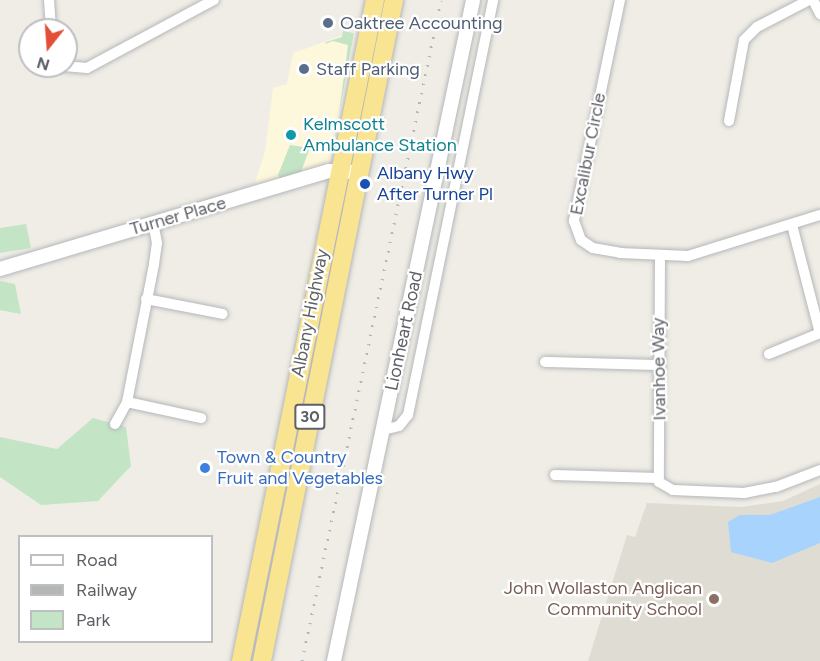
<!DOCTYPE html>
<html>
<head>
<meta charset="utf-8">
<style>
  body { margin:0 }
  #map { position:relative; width:820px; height:661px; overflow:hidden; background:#efede5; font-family:Figtree,sans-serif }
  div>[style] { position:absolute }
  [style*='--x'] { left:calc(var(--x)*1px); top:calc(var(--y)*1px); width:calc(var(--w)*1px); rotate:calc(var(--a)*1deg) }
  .commercial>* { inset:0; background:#fdf7dc }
  .education>* { inset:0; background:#dfdcd3 }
  .green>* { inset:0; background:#c3e5c5 }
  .water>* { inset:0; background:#a8d3fc }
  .roads { filter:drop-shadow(0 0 2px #b5b7bb) drop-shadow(0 0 2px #b5b7bb) }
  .street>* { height:10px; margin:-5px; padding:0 5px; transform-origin:5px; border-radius:5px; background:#fff }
  .secondary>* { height:14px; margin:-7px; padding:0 7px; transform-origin:7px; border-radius:7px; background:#fff }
  .highway>* { height:18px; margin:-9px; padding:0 9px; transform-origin:9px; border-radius:9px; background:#f9e492 }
  .rail>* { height:3px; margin-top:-1.5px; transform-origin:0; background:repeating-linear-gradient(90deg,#b5b6b6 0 1.5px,transparent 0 9.5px) }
  .dots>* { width:16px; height:16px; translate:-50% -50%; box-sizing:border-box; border:3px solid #fff; border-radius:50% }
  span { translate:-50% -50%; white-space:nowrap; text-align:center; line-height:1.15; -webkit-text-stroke:4.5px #fff; paint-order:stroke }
  .shield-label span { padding:2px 4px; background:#fff; border:2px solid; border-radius:4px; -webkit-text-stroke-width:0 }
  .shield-label { font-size:16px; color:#5d6065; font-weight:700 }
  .service-label { font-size:18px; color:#4e5e75 }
  .left { translate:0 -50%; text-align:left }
  .culture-label { font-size:18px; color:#0d838f }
  .street-label { font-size:18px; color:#5d6065 }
  .transit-label { font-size:18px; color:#164399 }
  .shop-label { font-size:18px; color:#366cbe }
  .education-label { font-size:18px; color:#785e54 }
  .right { translate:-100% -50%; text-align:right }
  .legend { position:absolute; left:18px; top:535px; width:195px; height:108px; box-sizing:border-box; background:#fff; border:2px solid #bebfc1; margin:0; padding:8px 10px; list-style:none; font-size:18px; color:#5d6065 }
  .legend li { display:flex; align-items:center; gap:12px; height:30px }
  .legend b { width:30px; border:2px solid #bebfc1 }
  .north { position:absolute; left:18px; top:18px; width:60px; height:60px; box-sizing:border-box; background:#fff; border:2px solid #bebfc1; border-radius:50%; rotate:197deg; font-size:16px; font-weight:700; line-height:24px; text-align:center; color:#5d6065 }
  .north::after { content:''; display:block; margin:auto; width:21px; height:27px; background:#e34e37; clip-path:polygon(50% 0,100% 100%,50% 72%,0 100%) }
</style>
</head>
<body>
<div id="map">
  <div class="commercial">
    <div style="clip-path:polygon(355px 31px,329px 165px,254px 186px,265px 151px,273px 88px,287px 84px,293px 53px)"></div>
  </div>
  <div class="education">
    <div style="clip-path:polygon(820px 484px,820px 661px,588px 661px,627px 535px,635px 537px,647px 503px,741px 507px,783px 501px)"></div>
  </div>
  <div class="green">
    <div style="clip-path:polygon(343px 31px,354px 33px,339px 114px,348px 45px,333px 41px,325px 44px,326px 42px,342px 37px)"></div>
    <div style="clip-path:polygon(290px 145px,310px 148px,300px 174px,281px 180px,278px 175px)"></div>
    <div style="clip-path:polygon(26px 224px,31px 248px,0 253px,0 228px)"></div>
    <div style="clip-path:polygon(0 281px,15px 284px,21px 314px,0 310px)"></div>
    <div style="clip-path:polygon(93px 418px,126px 427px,131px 466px,98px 501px,41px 505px,0 477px,0 437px,57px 449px)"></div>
  </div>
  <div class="water">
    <div style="clip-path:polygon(820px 497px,820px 543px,772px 563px,731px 552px,728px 522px,740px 515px,770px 515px)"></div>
  </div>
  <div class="roads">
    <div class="street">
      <div style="--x:49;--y:0;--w:30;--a:86"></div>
      <div style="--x:620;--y:0;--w:226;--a:101.8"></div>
      <div style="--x:574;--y:221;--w:20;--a:70"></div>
      <div style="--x:581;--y:240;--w:14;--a:34"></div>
      <div style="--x:593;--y:248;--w:27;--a:10"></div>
      <div style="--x:620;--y:253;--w:68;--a:2.5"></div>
      <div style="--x:688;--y:256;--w:138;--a:-17.3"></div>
      <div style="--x:813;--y:0;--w:16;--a:63"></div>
      <div style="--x:64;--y:66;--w:23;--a:5"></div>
      <div style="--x:87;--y:68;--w:144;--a:-28.2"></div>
      <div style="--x:729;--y:121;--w:82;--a:-79.5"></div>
      <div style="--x:744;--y:40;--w:18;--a:-45"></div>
      <div style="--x:757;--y:27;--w:59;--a:-27.4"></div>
      <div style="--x:792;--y:225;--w:112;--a:75.5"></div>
      <div style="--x:660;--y:257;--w:225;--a:90.3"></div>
      <div style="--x:659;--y:482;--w:16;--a:30"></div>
      <div style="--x:673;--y:490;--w:71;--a:2.4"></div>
      <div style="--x:744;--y:493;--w:33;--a:-11"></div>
      <div style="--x:776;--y:487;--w:47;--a:-21.1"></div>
      <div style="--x:146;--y:299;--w:78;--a:11"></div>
      <div style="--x:769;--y:354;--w:55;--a:-22.4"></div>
      <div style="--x:545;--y:362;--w:115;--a:1.5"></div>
      <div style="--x:127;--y:402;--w:76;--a:12.2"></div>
      <div style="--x:115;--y:424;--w:25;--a:-61"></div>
      <div style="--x:127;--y:402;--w:141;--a:-78.9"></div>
      <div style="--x:154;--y:264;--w:21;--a:-82"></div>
      <div style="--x:157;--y:243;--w:20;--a:-101"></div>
      <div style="--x:383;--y:430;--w:16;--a:-14"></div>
      <div style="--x:399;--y:426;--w:14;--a:-51"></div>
      <div style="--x:408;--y:415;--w:424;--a:-78.4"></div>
      <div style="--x:555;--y:475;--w:103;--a:1.7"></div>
    </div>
    <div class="secondary">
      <div style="--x:0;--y:269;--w:343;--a:-16.6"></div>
      <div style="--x:329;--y:171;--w:27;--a:2"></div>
      <div style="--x:334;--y:661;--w:675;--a:-78.12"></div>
    </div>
    <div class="highway">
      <div style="--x:241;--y:661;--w:674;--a:-78.54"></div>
      <div style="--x:262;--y:661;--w:674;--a:-78.71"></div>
    </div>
  </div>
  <div class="rail">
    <div style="--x:302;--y:661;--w:675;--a:-78.12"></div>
  </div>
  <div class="dots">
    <div style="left:328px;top:23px;background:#5c6f8a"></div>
    <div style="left:304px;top:69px;background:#5c6f8a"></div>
    <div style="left:291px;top:135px;background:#0f9aa8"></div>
    <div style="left:365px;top:184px;background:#1a4fb4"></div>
    <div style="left:205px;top:468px;background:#3f7fe0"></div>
    <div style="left:714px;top:599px;background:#8d6e63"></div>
  </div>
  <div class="shield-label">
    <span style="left:310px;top:417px">30</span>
  </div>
  <div class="service-label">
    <span class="left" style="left:340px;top:23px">Oaktree Accounting</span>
    <span class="left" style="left:316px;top:69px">Staff Parking</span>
  </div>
  <div class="culture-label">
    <span class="left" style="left:303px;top:135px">Kelmscott<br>Ambulance Station</span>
  </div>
  <div class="street-label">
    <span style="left:588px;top:154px;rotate:-79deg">Excalibur Circle</span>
    <span style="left:178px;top:216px;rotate:-16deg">Turner Place</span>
    <span style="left:310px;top:313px;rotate:-79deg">Albany Highway</span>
    <span style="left:404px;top:331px;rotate:-78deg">Lionheart Road</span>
    <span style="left:659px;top:369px;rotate:-91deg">Ivanhoe Way</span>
  </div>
  <div class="transit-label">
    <span class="left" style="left:377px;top:184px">Albany Hwy<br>After Turner Pl</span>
  </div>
  <div class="shop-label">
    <span class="left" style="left:217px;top:468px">Town &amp; Country<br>Fruit and Vegetables</span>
  </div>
  <div class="education-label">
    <span class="right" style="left:702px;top:599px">John Wollaston Anglican<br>Community School</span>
  </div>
  <ul class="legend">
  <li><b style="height:8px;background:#fff"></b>Road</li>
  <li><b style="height:8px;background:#b5b6b6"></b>Railway</li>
  <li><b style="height:16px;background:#c3e5c5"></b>Park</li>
  </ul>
  <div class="north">N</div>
</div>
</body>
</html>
